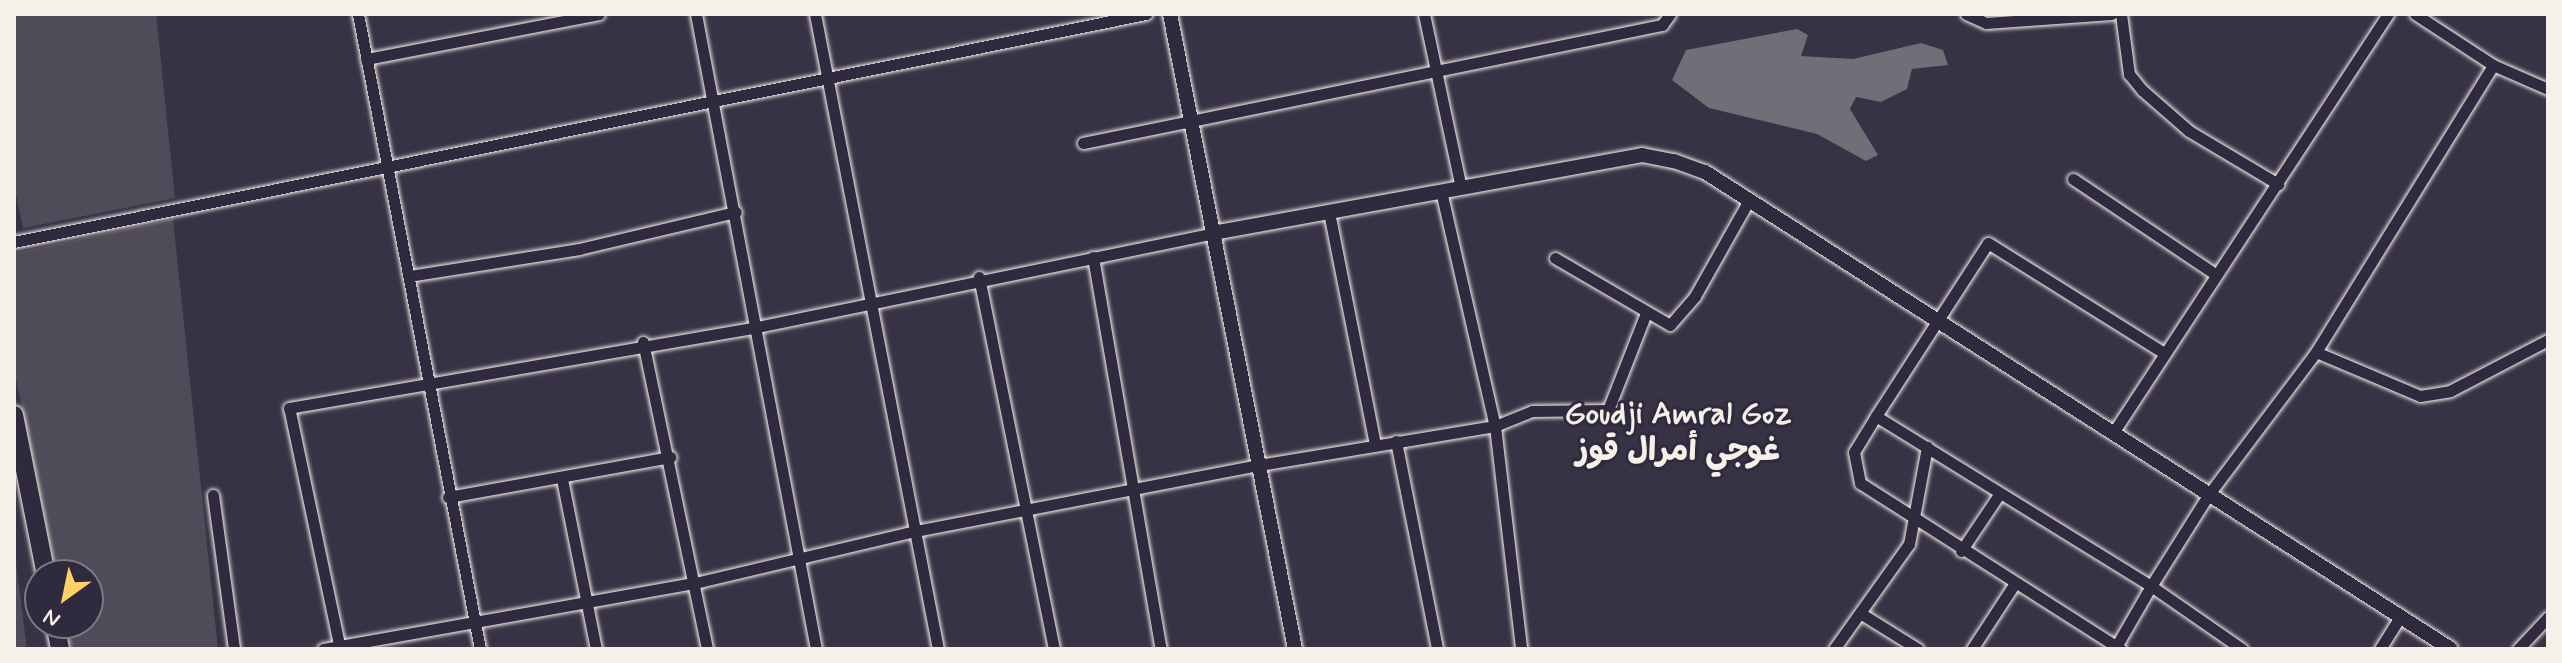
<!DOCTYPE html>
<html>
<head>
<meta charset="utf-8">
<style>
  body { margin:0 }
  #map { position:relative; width:2562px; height:663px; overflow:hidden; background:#373244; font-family:Mynerve,"Playpen Sans Arabic",sans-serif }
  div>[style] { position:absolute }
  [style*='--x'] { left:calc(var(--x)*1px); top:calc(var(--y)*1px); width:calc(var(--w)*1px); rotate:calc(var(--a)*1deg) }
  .green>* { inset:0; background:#504b59 }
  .water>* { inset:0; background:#726e77 }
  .roads { filter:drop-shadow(0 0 2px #f4f1e8) drop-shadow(0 0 2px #f4f1e8) }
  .minor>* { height:11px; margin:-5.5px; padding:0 5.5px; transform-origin:5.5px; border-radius:5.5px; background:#2f2a3d }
  .tertiary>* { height:14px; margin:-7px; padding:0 7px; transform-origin:7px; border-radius:7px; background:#2f2a3d }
  .trunk>* { height:18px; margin:-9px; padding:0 9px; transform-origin:9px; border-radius:9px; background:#2f2a3d }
  span { translate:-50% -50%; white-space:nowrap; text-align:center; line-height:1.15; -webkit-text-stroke:6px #2f2a3d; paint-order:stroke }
  .neighbourhood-label { font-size:32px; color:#f4f1e8; font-weight:700 }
  .frame { position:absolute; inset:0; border:16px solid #f4f1e8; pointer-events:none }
  .north { position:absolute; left:24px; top:559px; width:80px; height:80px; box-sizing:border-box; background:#2f2a3d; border:2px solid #7e7a81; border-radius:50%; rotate:213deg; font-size:22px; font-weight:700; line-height:32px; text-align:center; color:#f4f1e8 }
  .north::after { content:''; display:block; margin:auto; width:28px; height:36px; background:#ffd166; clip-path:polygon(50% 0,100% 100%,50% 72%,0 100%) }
</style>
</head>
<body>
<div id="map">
  <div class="green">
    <div style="clip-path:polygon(14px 14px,156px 14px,175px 198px,23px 228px,14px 186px)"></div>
    <div style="clip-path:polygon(173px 219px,218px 649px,72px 649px,67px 623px,88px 623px,88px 575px,57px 575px,14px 370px,14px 253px)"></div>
    <div style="clip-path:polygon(14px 547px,27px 649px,14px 649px)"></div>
  </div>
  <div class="water">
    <div style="clip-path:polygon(1797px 29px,1808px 35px,1801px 56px,1853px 59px,1921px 43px,1943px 50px,1948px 65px,1912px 69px,1907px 89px,1881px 102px,1856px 97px,1850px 109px,1878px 155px,1866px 161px,1817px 134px,1709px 108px,1672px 80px,1686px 50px)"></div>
  </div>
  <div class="roads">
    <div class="minor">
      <div style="--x:358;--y:14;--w:647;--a:79.12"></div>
      <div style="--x:696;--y:14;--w:646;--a:79.3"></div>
      <div style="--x:815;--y:14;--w:647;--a:79.04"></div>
      <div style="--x:1424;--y:14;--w:178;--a:78"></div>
      <div style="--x:1966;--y:14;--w:22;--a:24"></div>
      <div style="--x:1986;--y:23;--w:126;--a:-4.1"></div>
      <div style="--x:2121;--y:14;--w:61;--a:82.4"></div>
      <div style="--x:2129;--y:74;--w:21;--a:51"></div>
      <div style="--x:2142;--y:90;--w:62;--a:41.1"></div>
      <div style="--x:2189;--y:131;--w:104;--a:30.8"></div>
      <div style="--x:2415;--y:14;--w:93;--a:33.2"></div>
      <div style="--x:2493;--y:65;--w:60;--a:23.6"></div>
      <div style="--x:366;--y:59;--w:237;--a:-10.9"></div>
      <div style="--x:1083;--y:143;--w:591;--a:-11.52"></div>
      <div style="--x:1662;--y:25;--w:14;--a:-54"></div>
      <div style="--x:2073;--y:179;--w:171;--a:33.8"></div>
      <div style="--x:1441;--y:191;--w:241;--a:77.1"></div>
      <div style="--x:1495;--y:426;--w:225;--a:83.3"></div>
      <div style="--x:1329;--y:212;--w:237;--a:78.8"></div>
      <div style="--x:14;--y:242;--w:1155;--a:-11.39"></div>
      <div style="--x:1093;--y:257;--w:398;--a:80.2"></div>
      <div style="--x:1555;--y:258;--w:133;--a:30.2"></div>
      <div style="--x:1670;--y:325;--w:38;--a:-49"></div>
      <div style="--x:1695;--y:296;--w:110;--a:-60.6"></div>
      <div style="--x:409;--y:276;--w:172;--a:-9"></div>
      <div style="--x:579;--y:249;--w:161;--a:-13.3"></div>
      <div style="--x:979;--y:277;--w:379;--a:78.6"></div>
      <div style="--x:643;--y:342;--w:314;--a:78.2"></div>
      <div style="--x:2316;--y:352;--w:113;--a:22.9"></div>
      <div style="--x:2420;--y:396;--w:30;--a:-9"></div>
      <div style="--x:2450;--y:391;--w:110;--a:-27.5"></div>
      <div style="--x:1876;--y:416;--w:42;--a:121.4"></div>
      <div style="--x:1854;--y:452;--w:32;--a:79"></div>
      <div style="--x:1860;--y:483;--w:309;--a:32.5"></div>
      <div style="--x:2113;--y:433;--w:501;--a:-56.72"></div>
      <div style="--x:1396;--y:441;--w:212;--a:78.8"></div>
      <div style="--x:562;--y:479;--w:173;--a:78.7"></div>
      <div style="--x:213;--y:495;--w:155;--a:82.2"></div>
      <div style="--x:448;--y:497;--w:226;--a:-10.2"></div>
      <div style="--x:1961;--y:551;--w:66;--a:-56.1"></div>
      <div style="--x:1860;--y:613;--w:68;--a:31.8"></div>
      <div style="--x:2117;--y:645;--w:68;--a:-60"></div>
      <div style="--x:2151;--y:586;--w:323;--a:-148.3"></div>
      <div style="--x:1876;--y:416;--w:206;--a:-57.1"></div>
      <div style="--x:1988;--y:243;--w:208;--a:32"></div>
      <div style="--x:323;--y:649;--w:378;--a:-10.1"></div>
      <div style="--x:695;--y:583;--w:226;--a:-13.3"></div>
      <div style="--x:915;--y:531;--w:350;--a:-10.9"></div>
      <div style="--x:1259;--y:465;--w:239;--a:-9.4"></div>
      <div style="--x:1495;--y:426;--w:40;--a:-22"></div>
      <div style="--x:1532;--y:411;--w:76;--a:-0.8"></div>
      <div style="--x:1608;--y:410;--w:104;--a:-68.6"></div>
      <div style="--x:340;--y:649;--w:246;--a:-101.9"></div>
      <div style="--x:289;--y:408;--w:475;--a:-9.8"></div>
      <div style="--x:757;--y:327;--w:466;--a:-11.6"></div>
      <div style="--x:1834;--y:649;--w:129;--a:-54.5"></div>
      <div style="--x:1909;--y:544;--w:99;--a:-79.5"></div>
      <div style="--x:1972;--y:649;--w:79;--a:-56.9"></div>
      <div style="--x:2242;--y:649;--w:111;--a:-145.3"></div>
      <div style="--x:2151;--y:586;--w:109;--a:-57.8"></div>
      <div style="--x:2209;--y:494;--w:178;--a:-53"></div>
      <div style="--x:2316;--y:352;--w:337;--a:-58.3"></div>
      <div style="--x:2380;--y:649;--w:38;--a:-58"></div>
      <div style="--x:2518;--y:649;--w:44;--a:-46.8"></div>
    </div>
    <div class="tertiary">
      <div style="--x:1170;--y:14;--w:647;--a:78.86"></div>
      <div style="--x:1213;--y:233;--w:436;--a:-10.3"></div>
      <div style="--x:1642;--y:155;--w:33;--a:11"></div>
      <div style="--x:1674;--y:161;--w:33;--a:20"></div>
      <div style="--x:1705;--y:172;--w:885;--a:32.6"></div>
    </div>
    <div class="trunk">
      <div style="--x:14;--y:415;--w:163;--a:78.7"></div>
      <div style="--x:55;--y:623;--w:26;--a:79"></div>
    </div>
  </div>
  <div class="neighbourhood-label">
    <span style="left:1678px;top:433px">Goudji Amral Goz<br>غوجي أمرال قوز</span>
  </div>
  <div class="frame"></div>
  <div class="north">N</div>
</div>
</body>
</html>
